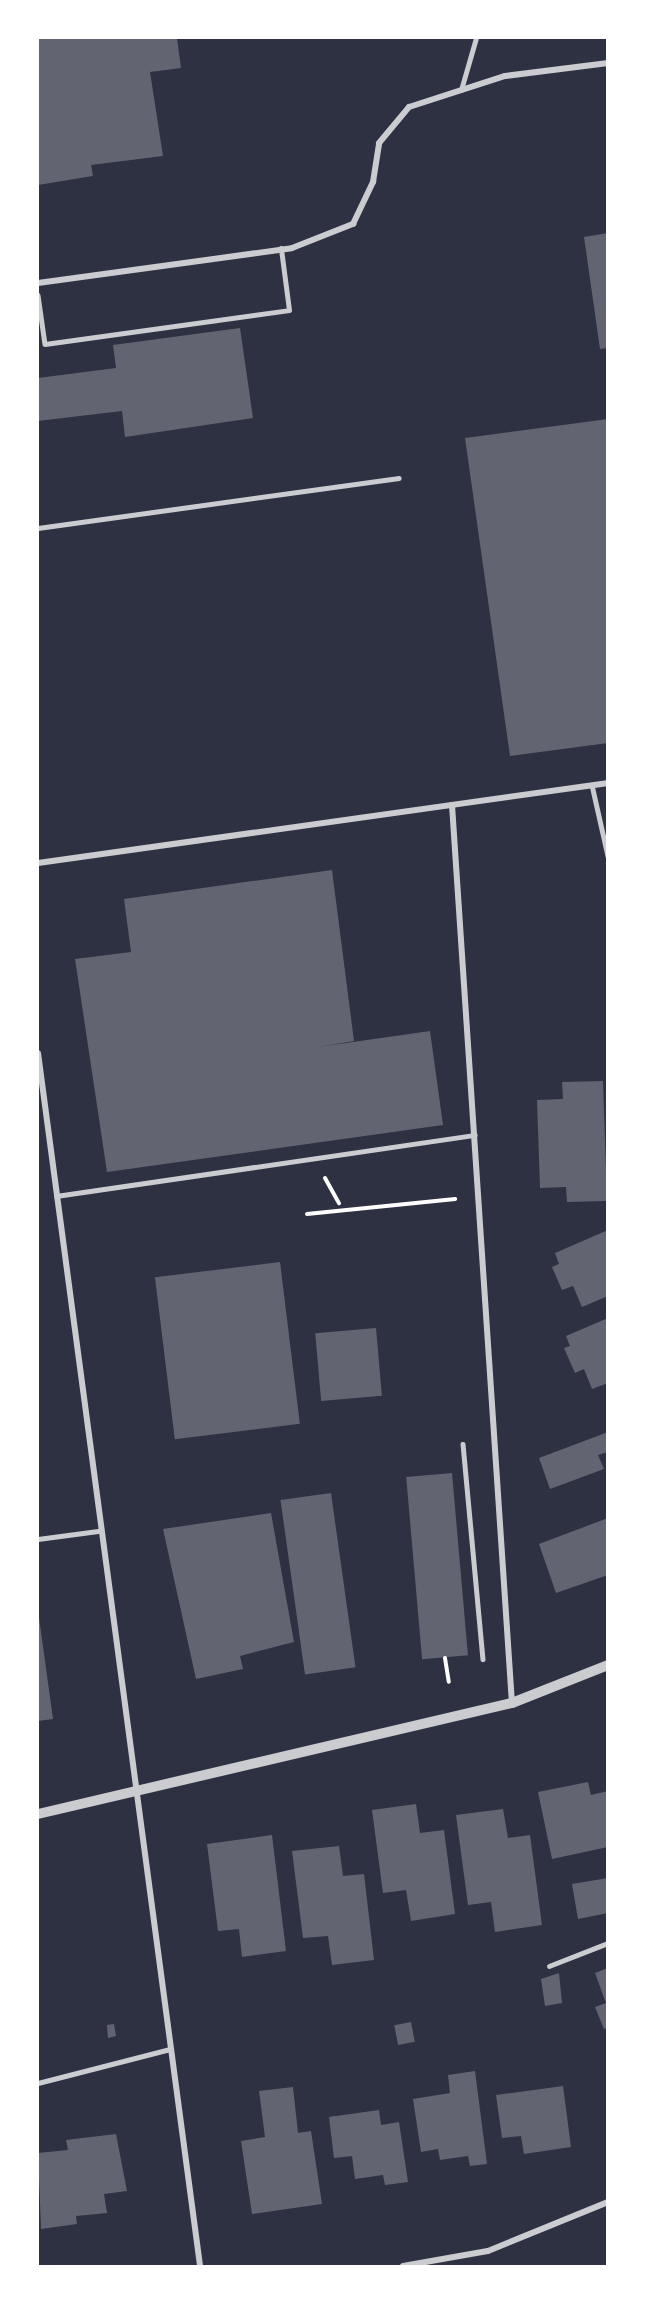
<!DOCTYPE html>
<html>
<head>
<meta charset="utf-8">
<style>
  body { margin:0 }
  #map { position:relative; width:645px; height:2304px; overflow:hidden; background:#2d3142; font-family:Manrope,sans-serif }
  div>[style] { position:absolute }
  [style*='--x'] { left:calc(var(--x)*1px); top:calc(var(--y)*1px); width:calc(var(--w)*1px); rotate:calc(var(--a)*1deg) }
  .building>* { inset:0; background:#626471; transform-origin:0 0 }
  .path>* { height:4px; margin:-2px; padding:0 2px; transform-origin:2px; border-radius:2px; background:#fff }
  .service>* { height:4.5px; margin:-2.25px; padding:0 2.25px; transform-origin:2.25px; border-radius:2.25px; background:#caccd0 }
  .minor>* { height:6px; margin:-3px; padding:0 3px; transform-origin:3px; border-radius:3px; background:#caccd0 }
  .tertiary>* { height:10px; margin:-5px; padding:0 5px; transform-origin:5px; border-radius:5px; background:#caccd0 }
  span { translate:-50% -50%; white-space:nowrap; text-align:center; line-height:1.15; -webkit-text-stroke:5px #fff; paint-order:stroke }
  .frame { position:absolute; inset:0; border:39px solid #fff; pointer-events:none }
</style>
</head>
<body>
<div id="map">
  <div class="building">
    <div style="clip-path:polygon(38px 38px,177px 38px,181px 68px,150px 72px,163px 156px,91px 165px,93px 176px,38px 185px)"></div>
    <div style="clip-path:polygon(608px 233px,608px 348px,600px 349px,584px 237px)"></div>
    <div style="clip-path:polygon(240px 328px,253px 418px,125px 437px,122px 411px,38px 421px,38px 378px,116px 368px,113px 345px)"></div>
    <div style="clip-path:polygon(608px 419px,608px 743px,510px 756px,465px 438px)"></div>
    <div style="clip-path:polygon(332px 870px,354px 1041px,318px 1047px,430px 1031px,443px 1125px,107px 1172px,75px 959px,131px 952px,124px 899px)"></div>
    <div style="clip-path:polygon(603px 1081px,607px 1201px,567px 1202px,566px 1187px,540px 1188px,537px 1100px,563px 1099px,562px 1082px)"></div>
    <div style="clip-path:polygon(608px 1230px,608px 1296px,582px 1307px,573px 1286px,562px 1290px,552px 1267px,559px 1264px,555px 1253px)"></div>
    <div style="left:280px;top:1262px;width:163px;height:126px;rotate:83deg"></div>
    <div style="clip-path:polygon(608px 1318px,608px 1383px,592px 1389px,584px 1369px,575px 1373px,564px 1348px,570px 1346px,566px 1336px)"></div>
    <div style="left:376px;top:1328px;width:68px;height:61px;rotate:85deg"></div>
    <div style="clip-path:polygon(608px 1432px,608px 1452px,598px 1455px,604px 1469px,550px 1489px,539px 1458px)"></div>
    <div style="left:452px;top:1473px;width:183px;height:46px;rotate:85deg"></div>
    <div style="left:331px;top:1493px;width:176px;height:51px;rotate:82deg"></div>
    <div style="clip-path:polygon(271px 1513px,294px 1642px,240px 1656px,243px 1669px,196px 1679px,163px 1529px)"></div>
    <div style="clip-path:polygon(608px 1518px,608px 1575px,556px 1593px,539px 1544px)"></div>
    <div style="clip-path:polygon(38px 1610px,53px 1719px,38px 1721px)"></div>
    <div style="clip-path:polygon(588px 1782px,591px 1795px,608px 1791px,608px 1847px,552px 1859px,538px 1792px)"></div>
    <div style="clip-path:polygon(416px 1804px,420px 1833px,444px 1830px,455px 1914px,411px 1921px,406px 1890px,383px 1893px,372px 1810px)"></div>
    <div style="clip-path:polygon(503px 1809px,508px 1838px,530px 1835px,542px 1925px,495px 1932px,491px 1902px,468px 1905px,456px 1815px)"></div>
    <div style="clip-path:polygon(272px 1835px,286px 1951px,242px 1957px,239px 1929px,218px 1931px,207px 1844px)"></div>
    <div style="clip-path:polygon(339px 1846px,343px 1876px,364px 1874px,374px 1960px,332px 1965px,328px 1936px,303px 1938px,292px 1851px)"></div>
    <div style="clip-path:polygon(608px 1878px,608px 1913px,578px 1919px,572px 1884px)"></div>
    <div style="clip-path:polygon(608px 1968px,608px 2028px,604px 2029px,595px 2007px,606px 2003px,595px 1973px)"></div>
    <div style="clip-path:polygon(559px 1973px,562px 2003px,545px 2006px,541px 1979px)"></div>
    <div style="left:411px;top:2022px;width:20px;height:17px;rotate:79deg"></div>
    <div style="clip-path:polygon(114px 2024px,116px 2036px,108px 2038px,107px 2025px)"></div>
    <div style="clip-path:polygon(475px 2071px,487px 2164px,470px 2166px,468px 2156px,440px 2160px,438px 2149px,421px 2152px,413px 2099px,450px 2093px,448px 2075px)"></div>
    <div style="clip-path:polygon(563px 2086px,571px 2147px,524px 2154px,521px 2136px,502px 2138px,496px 2095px)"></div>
    <div style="clip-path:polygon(293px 2087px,298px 2133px,311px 2131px,322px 2204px,252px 2214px,241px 2141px,265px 2137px,259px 2091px)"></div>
    <div style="clip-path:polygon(379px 2110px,381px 2125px,399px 2122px,408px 2182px,385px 2185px,383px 2175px,355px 2179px,352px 2156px,334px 2158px,329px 2117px)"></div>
    <div style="clip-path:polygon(116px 2134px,127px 2191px,104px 2194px,107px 2213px,76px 2216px,77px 2224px,41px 2229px,38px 2153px,68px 2150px,66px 2140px)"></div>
  </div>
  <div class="path">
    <div style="--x:325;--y:1178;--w:29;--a:61"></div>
    <div style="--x:307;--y:1214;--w:149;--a:-5.8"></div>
    <div style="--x:445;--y:1658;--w:24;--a:81"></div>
  </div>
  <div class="service">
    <div style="--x:461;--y:90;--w:54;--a:-73.9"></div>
    <div style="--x:38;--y:295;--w:49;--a:81.9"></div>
    <div style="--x:45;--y:344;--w:246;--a:-7.9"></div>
    <div style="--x:289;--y:310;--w:62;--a:-97.5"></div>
    <div style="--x:38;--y:528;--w:364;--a:-7.9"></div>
    <div style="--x:592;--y:785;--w:73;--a:77.3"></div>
    <div style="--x:56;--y:1196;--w:423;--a:-8.3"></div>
    <div style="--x:463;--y:1444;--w:216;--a:84.7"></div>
    <div style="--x:38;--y:1539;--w:62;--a:-7.5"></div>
    <div style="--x:549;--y:1966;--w:63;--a:-21.3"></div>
    <div style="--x:38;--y:2083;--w:136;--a:-14.4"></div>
  </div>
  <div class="minor">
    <div style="--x:38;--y:283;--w:256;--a:-7.8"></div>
    <div style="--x:292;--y:248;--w:66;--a:-21.5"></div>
    <div style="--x:353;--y:224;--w:47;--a:-64.5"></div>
    <div style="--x:373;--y:182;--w:39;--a:-81"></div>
    <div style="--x:379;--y:143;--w:47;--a:-50.2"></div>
    <div style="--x:409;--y:107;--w:101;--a:-17.9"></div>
    <div style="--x:505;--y:76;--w:104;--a:-7.2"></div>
    <div style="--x:452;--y:805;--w:900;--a:86.18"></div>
    <div style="--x:38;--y:863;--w:576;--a:-7.99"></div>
    <div style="--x:38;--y:1053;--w:1224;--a:82.39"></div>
    <div style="--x:403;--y:2266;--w:86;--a:-10"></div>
    <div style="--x:488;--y:2251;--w:130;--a:-22.2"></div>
  </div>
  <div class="tertiary">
    <div style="--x:38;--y:1814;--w:487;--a:-13.2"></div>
    <div style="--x:512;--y:1703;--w:103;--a:-21.6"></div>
  </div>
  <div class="frame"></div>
</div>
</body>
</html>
